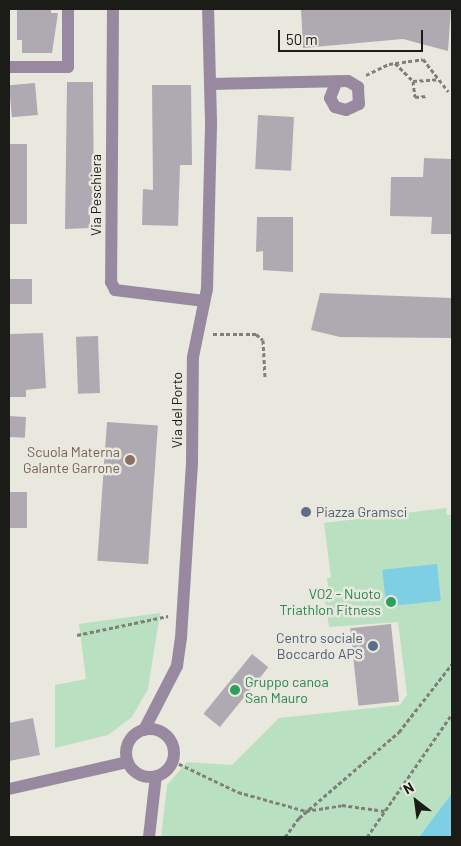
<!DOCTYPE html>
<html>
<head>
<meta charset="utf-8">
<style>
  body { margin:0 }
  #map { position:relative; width:461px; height:846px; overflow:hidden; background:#e9e8df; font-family:Barlow,sans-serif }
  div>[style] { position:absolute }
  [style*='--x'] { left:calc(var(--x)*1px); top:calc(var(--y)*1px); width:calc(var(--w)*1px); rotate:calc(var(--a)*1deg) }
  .green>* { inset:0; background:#bae0c2 }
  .water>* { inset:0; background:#7ecfe3; transform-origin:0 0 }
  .building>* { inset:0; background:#afaab1; transform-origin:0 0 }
  .path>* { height:3px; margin-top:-1.5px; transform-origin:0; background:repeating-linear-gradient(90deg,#807f79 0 4px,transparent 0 6.5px) }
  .minor>* { height:12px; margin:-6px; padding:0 6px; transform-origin:6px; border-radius:6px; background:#9889a0 }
  .minor>.ring { margin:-6px; padding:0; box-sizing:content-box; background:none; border:12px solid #9889a0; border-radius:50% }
  .dots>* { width:14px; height:14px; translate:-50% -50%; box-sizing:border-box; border:2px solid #e9e8df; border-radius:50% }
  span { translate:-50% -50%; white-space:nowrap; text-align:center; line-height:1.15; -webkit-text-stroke:5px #e9e8df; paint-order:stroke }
  .street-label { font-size:14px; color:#1b1b18 }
  .education-label { font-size:14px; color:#785e54 }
  .right { translate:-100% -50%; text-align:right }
  .service-label { font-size:14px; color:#4e5e75 }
  .left { translate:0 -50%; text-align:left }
  .leisure-label { font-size:14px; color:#27864d }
  .frame { position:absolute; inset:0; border:10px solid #1b1b18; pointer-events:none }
  .north { position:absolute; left:391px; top:776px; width:50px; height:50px; -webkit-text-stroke:4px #e9e8df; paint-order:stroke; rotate:330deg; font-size:14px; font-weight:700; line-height:20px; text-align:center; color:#1b1b18 }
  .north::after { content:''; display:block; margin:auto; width:18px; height:22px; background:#1b1b18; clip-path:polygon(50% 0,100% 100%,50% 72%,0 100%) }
  .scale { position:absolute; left:278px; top:30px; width:145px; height:22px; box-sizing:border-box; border:2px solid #1b1b18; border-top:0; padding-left:6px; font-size:15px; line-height:18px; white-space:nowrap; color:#1b1b18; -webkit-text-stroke:4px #e9e8df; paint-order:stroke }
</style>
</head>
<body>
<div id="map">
  <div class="green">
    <div style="clip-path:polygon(446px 508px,447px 515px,452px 515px,452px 793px,419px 837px,161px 837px,167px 785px,187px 762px,232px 765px,279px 718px,400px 705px,407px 695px,398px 622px,329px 627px,325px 601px,330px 603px,327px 578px,331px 578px,324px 523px)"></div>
    <div style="clip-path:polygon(160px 613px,148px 689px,132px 717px,108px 735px,55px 748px,55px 685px,86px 679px,79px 624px)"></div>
  </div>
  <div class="water">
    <div style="left:437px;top:564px;width:37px;height:55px;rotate:84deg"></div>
    <div style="clip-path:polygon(452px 793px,452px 837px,419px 837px)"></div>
  </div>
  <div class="building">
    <div style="clip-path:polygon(17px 9px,51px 9px,51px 13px,58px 13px,52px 53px,22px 53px,22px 40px,17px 40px)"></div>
    <div style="clip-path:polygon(301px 9px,451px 9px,448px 51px,403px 39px,303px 48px)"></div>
    <div style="clip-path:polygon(67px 82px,93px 82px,94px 215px,90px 215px,90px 228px,65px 229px)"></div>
    <div style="left:35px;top:83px;width:32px;height:26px;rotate:85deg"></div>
    <div style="clip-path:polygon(152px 85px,191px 85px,192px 165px,180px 165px,178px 226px,142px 225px,143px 189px,153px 190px)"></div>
    <div style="left:258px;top:115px;width:36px;height:54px;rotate:3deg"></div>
    <div style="left:9px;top:144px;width:18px;height:80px"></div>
    <div style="clip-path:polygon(424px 158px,452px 159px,452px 234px,431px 234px,432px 217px,390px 216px,391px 177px,423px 177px)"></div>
    <div style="clip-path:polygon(257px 217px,293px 217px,293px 272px,263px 270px,263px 251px,256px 252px)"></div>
    <div style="left:9px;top:279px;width:23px;height:25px"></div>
    <div style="clip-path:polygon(320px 293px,452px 298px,452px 338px,340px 337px,311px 330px)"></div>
    <div style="clip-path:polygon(43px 333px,46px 388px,26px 390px,26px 397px,9px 397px,9px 334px)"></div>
    <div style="left:98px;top:336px;width:57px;height:22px;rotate:88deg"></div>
    <div style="left:9px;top:416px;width:17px;height:21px;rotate:3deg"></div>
    <div style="left:107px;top:422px;width:51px;height:139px;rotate:4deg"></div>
    <div style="left:9px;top:492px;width:18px;height:36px"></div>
    <div style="left:391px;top:624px;width:78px;height:41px;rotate:84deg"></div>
    <div style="left:252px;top:654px;width:21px;height:77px;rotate:39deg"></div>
    <div style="clip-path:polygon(33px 718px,40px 755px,9px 761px,9px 723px)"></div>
  </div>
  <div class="path">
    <div style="--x:395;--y:63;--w:25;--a:45"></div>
    <div style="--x:413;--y:81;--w:16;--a:83"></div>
    <div style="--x:415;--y:97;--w:12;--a:-5"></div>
    <div style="--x:366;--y:75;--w:25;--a:-26"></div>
    <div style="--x:389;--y:64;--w:34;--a:-8"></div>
    <div style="--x:423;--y:59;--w:41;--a:52"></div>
    <div style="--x:413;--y:81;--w:26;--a:-4"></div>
    <div style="--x:213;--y:334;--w:43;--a:0"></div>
    <div style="--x:256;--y:334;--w:9;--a:41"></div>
    <div style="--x:263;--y:340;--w:37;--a:87"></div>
    <div style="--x:77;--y:635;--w:93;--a:-11.8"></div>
    <div style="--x:173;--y:761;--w:72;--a:25.5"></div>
    <div style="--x:238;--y:792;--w:71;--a:15.6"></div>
    <div style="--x:306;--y:811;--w:36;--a:-9"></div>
    <div style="--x:342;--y:805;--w:43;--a:7.9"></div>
    <div style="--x:285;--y:837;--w:24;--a:-54"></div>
    <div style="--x:299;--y:818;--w:132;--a:-40.7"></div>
    <div style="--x:399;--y:732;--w:86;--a:-52.1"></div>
    <div style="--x:367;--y:837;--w:150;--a:-55.4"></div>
  </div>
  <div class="minor">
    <div style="--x:113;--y:9;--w:273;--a:90.4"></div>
    <div style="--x:111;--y:282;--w:9;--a:63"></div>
    <div style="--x:115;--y:290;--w:90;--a:7"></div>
    <div style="--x:9;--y:67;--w:59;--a:0"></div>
    <div style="--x:68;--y:67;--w:58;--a:-90"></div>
    <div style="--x:210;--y:84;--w:138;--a:-1.2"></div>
    <div style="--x:348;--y:81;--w:12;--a:31"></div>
    <div style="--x:358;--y:87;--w:17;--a:87"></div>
    <div style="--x:359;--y:104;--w:14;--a:155"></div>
    <div style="--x:346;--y:110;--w:11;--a:-165"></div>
    <div style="--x:335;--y:107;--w:10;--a:-119"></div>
    <div style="--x:330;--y:98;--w:18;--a:-68"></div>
    <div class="ring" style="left:126px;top:729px;width:36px;height:36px"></div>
    <div style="--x:144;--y:730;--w:72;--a:-62.7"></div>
    <div style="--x:177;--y:666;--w:28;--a:-82"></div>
    <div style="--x:181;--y:638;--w:176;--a:-86.4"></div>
    <div style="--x:192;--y:462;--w:105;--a:-89.5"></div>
    <div style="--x:193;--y:357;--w:69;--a:-78.4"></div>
    <div style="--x:207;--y:289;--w:168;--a:-88.6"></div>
    <div style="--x:211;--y:121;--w:112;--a:-91.5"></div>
    <div style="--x:9;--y:789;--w:122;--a:-12.8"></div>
    <div style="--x:149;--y:837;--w:61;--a:-83.5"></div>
  </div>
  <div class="dots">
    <div style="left:130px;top:460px;background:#8d6e63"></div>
    <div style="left:306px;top:512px;background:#5c6f8a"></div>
    <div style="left:391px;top:602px;background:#2e9e5b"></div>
    <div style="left:373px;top:646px;background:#5c6f8a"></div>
    <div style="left:235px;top:690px;background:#2e9e5b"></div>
  </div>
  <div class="street-label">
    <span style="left:96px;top:195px;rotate:-90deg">Via Peschiera</span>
    <span style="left:177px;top:410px;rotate:-90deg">Via del Porto</span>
  </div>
  <div class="education-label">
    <span class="right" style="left:120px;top:460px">Scuola Materna<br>Galante Garrone</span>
  </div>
  <div class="service-label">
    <span class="left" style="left:316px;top:512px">Piazza Gramsci</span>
    <span class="right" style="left:363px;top:646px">Centro sociale<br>Boccardo APS</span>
  </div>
  <div class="leisure-label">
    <span class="right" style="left:381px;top:602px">VO2 - Nuoto<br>Triathlon Fitness</span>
    <span class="left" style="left:245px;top:690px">Gruppo canoa<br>San Mauro</span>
  </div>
  <div class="frame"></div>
  <div class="north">N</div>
  <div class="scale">50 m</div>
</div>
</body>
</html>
